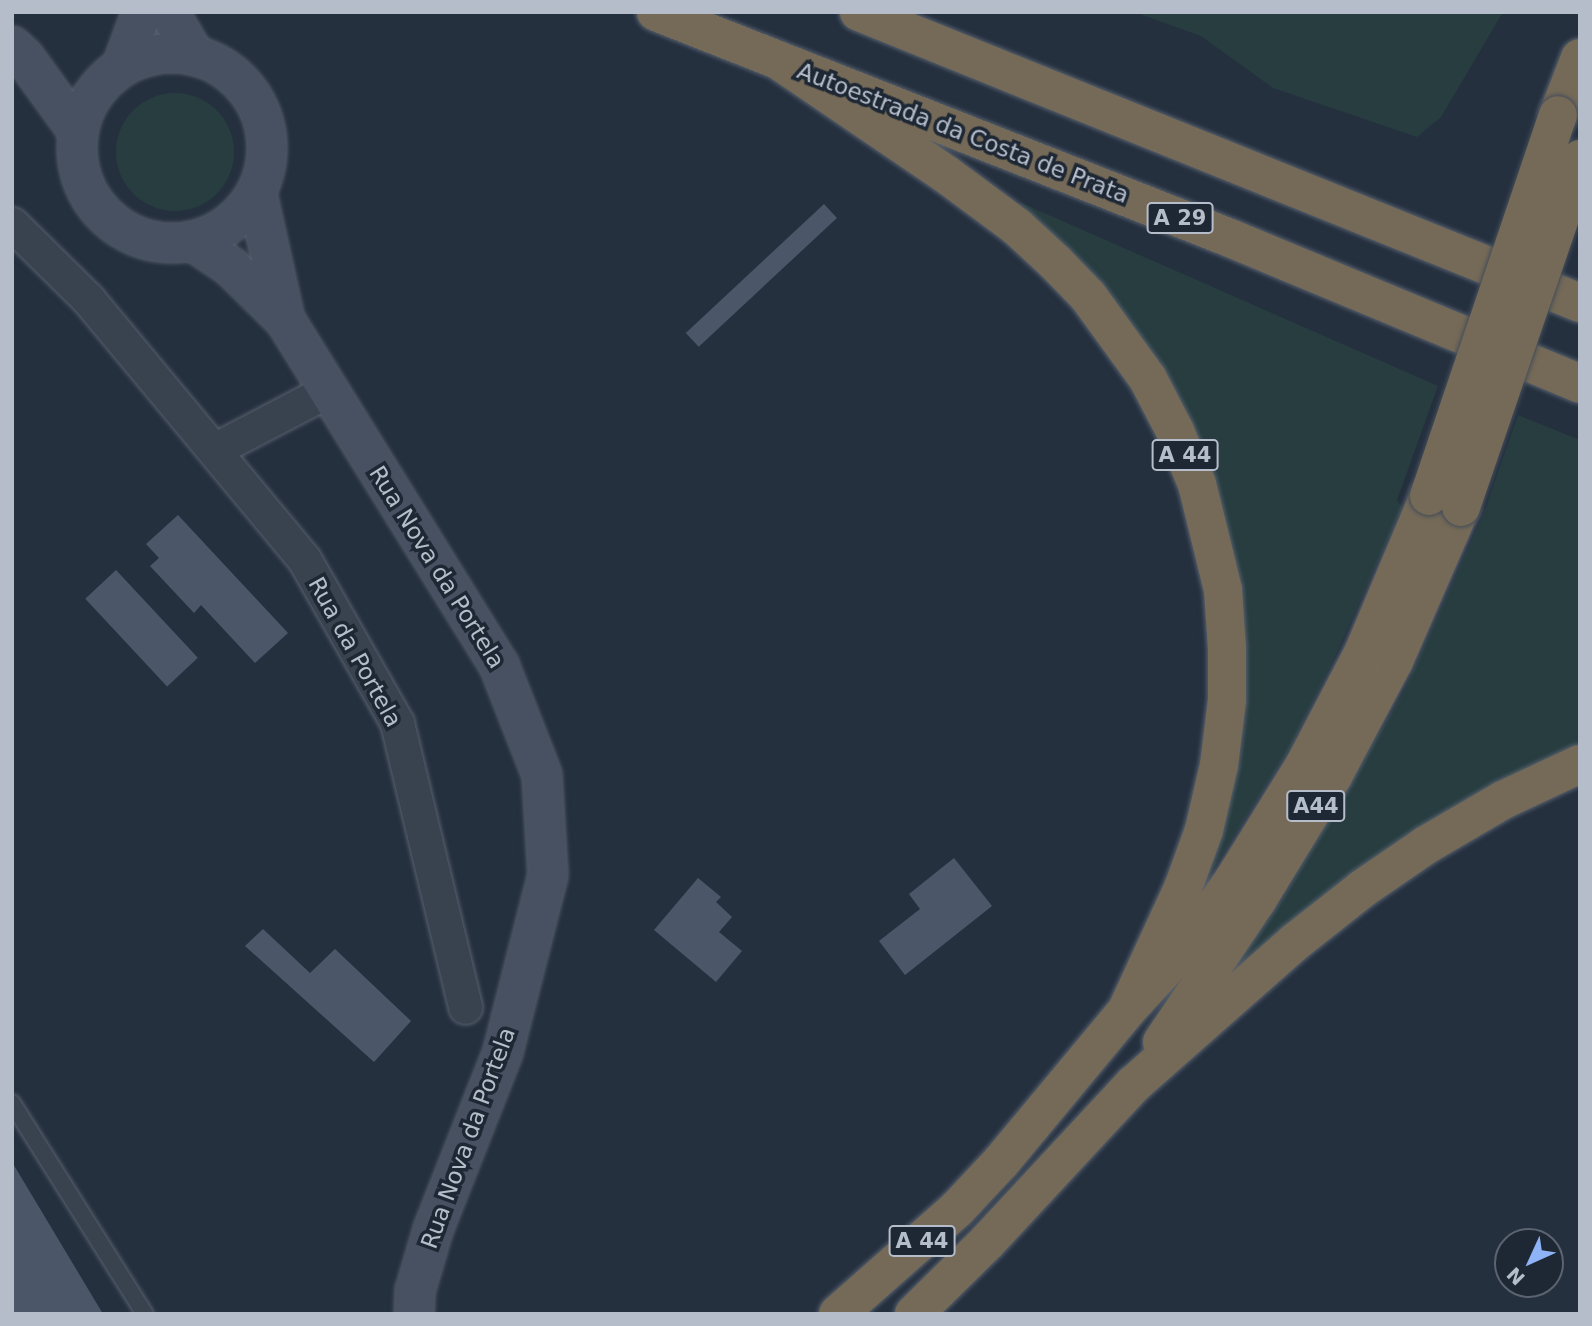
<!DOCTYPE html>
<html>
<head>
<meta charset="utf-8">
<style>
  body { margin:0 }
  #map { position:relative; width:1592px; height:1326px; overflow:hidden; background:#25303f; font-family:"DejaVu Sans",sans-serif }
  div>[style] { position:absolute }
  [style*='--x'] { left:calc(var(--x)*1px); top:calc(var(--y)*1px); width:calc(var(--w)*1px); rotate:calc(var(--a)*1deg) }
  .green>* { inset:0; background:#273d40 }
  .round { border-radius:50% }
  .building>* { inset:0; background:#4b5768; transform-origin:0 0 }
  .roads { filter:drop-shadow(0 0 2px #57606d) drop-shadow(0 0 2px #57606d) }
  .lane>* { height:16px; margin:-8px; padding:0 8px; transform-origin:8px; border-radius:8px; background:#39424f }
  .street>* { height:33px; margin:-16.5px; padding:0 16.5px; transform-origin:16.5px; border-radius:16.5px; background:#39424f }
  .secondary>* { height:38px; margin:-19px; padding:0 19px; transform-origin:19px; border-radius:19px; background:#475162 }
  .secondary>.ring { margin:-19px; padding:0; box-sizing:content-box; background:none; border:38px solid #475162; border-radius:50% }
  .highway>* { height:38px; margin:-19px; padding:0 19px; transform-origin:19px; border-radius:19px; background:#756a57 }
  .bridges { filter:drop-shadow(0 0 2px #444d5a) drop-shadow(0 0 2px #444d5a) }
  .highway-bridge>* { height:38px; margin:-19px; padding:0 19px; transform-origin:19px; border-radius:19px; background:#756a57 }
  span { translate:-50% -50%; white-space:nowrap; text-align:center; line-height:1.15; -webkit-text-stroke:7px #1e2734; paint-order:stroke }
  .shield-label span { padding:2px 5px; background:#1e2734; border:2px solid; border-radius:5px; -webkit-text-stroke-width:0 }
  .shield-label { font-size:21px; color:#b6bdca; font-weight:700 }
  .street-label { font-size:23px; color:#b6bdca }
  .frame { position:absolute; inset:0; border:14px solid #b6bdca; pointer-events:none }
  .north { position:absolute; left:1494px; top:1228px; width:70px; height:70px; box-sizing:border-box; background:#1e2734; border:2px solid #5b6370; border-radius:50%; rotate:225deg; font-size:19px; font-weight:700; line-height:28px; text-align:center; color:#b6bdca }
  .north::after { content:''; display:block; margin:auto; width:24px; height:32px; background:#8eb4f7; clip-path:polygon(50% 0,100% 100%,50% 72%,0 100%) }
</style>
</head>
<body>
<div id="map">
  <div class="green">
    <div style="clip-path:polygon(1134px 12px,1503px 12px,1441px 117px,1417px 137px,1273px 88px,1201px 36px)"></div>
    <div class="round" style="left:116px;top:93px;width:118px;height:118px"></div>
    <div style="clip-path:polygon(1019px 202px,1438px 386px,1397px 500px,1402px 507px,1339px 648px,1291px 746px,1207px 879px,1226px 532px,1016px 209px)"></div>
    <div style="clip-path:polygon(1518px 415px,1580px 440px,1580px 748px,1240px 974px,1234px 969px,1286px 893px,1404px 691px,1483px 515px)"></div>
  </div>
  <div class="building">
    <div style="left:824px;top:204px;width:19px;height:189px;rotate:47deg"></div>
    <div style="clip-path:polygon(178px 515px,288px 633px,255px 663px,201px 605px,194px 613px,150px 566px,159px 558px,146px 544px)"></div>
    <div style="left:116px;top:570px;width:120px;height:42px;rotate:47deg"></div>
    <div style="clip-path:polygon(954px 858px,992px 906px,905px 975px,879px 941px,920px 909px,909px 894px)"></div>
    <div style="clip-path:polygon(698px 878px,721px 897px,716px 902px,732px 917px,719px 932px,742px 951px,716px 982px,654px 930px)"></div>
    <div style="clip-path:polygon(263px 929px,310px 973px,335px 949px,411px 1021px,374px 1062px,245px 946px)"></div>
    <div style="clip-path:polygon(12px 1162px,103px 1314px,12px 1314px)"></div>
  </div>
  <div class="roads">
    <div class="lane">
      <div style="--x:12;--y:1103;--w:249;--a:57.8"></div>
    </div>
    <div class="street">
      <div style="--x:12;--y:224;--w:107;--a:44.6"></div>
      <div style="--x:88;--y:299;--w:338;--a:50.3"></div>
      <div style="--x:304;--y:559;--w:189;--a:60.4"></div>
      <div style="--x:397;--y:723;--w:292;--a:76.5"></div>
      <div style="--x:214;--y:450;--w:127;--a:-27.6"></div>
    </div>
    <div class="secondary">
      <div style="--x:169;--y:12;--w:50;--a:59.8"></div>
      <div style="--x:12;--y:46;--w:16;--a:43"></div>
      <div style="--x:24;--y:57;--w:90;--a:54"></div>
      <div class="ring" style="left:77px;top:53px;width:152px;height:152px"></div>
      <div style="--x:122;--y:66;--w:58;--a:-69.7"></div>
      <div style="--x:257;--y:194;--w:129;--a:77.5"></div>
      <div style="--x:194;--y:242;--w:43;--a:33.7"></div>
      <div style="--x:230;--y:266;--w:77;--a:44.5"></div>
      <div style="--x:285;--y:320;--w:406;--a:58.2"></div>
      <div style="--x:499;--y:665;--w:118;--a:68.6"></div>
      <div style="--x:542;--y:775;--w:100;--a:86.6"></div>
      <div style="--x:548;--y:875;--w:183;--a:104.3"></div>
      <div style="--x:503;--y:1052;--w:191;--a:111.5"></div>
      <div style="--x:433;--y:1230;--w:64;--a:106.4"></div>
      <div style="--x:415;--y:1291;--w:23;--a:92"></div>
    </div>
    <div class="highway">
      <div style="--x:656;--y:12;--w:617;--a:21.49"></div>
      <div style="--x:1230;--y:238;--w:379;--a:22.6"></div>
      <div style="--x:859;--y:12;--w:778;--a:21.98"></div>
      <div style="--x:778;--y:60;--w:204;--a:34.2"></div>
      <div style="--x:947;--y:175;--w:86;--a:36.5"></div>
      <div style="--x:1016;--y:226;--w:53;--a:42.7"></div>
      <div style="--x:1055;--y:262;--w:47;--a:45.9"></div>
      <div style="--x:1088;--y:296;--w:102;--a:54.1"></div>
      <div style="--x:1148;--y:379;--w:59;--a:62.6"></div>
      <div style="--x:1175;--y:431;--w:57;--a:67.5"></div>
      <div style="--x:1197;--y:484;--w:109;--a:76.2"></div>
      <div style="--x:1223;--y:590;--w:58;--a:86.1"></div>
      <div style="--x:1227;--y:648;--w:52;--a:90"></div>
      <div style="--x:1227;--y:700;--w:65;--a:97"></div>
      <div style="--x:1219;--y:765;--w:67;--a:103"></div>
      <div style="--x:1204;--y:830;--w:62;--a:109.9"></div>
      <div style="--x:1183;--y:888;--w:134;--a:114.7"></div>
      <div style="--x:1558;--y:115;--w:61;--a:-68.9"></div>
      <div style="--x:1162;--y:1042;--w:172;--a:-56.1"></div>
      <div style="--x:1258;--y:899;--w:144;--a:-58.6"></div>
      <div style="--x:1333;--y:776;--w:130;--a:-62.1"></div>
      <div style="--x:1394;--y:661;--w:168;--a:-66.5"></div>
      <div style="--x:838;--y:1314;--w:159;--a:-41.4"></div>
      <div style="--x:957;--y:1209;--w:64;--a:-46.9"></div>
      <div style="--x:1001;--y:1162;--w:197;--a:-50.3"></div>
      <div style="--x:1127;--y:1010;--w:93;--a:-47.2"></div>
      <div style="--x:1190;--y:942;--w:77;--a:-55.1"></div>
      <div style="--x:1234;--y:879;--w:135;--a:-58.3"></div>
      <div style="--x:1305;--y:764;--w:125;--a:-62.4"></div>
      <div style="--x:1363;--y:653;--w:170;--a:-67.2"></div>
      <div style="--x:914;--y:1314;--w:103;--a:-44.6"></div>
      <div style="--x:987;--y:1242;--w:216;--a:-47.1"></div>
      <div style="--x:1134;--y:1084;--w:215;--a:-41.4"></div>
      <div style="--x:1295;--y:942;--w:85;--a:-38.3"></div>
      <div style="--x:1362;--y:889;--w:78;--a:-34.5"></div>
      <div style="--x:1426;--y:845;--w:89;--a:-30.3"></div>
      <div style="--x:1503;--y:800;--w:85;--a:-25.1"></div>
    </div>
  </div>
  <div class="bridges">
    <div class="highway-bridge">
      <div style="--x:1429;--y:496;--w:402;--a:-71.3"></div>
      <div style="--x:1461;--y:507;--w:368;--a:-71.1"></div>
    </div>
  </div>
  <div class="shield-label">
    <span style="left:1180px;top:218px">A 29</span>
    <span style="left:1185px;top:455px">A 44</span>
    <span style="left:1316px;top:806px">A44</span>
    <span style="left:922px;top:1241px">A 44</span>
  </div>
  <div class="street-label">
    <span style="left:963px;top:133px;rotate:21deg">Autoestrada da Costa de Prata</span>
    <span style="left:437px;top:567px;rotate:58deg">Rua Nova da Portela</span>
    <span style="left:355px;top:652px;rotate:61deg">Rua da Portela</span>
    <span style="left:468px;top:1138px;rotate:-70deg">Rua Nova da Portela</span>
  </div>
  <div class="frame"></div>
  <div class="north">N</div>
</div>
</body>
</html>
